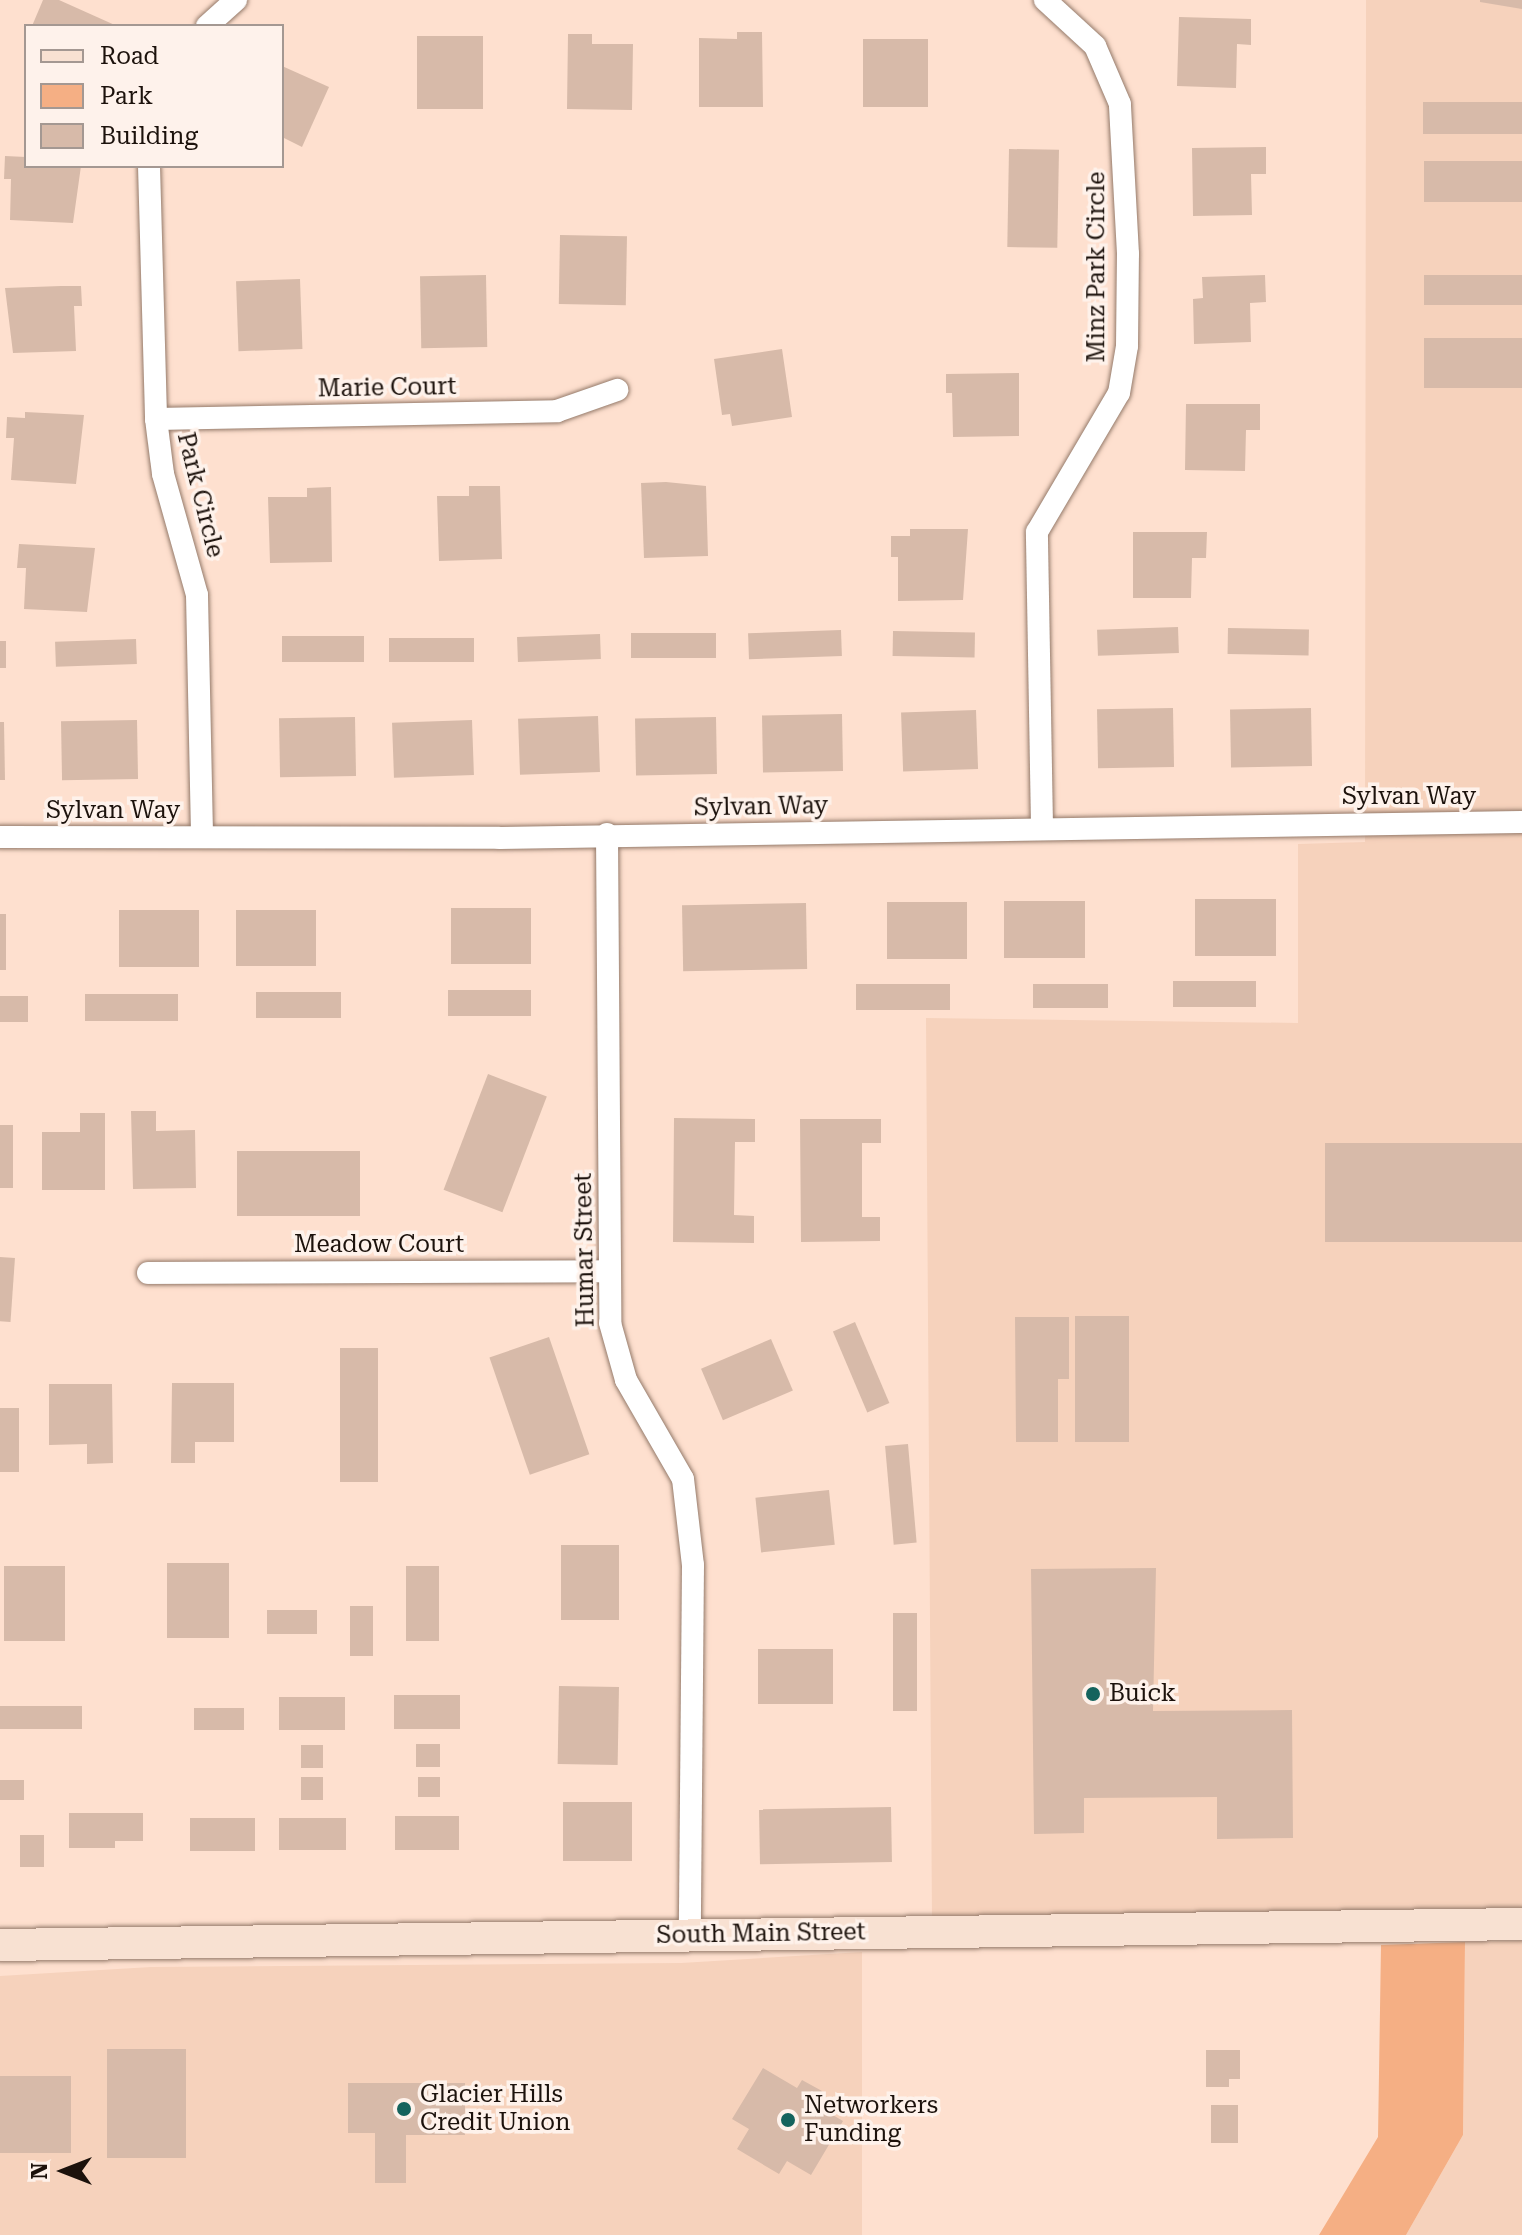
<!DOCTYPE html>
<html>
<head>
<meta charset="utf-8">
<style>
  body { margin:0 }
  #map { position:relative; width:1522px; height:2235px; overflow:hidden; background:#fee0cf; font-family:"Roboto Serif",serif }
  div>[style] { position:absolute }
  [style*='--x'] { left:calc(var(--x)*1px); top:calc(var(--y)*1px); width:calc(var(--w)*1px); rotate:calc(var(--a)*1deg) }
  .built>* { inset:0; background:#f6d2bc }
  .green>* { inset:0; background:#f5af84 }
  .building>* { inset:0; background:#d7baa9; transform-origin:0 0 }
  .roads { filter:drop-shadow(0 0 2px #947a6a) drop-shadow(0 0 2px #947a6a) }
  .minor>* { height:22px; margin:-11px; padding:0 11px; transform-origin:11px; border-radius:11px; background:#fff }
  .secondary>* { height:32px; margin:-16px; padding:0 16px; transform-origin:16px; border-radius:16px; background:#f8e1d2 }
  .dots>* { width:22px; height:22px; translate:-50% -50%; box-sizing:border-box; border:4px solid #fef2eb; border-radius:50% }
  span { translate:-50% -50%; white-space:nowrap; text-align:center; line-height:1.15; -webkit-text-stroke:7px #fef2eb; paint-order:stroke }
  .street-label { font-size:24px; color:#1c120c }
  .poi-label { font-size:24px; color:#1c120c }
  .left { translate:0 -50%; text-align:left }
  .legend { position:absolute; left:24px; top:24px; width:260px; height:144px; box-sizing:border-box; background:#fef2eb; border:2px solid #a49892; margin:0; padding:10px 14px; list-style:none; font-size:24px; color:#1c120c }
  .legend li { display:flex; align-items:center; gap:16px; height:40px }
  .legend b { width:40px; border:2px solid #a49892 }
  .north { position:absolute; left:24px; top:2131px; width:80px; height:80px; -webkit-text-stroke:6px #fef2eb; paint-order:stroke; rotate:270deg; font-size:22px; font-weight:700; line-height:32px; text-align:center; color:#1c120c }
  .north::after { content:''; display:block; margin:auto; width:28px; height:36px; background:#1c120c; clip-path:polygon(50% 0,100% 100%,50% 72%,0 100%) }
</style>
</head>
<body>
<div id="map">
  <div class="built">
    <div style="clip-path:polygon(1366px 0,1522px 0,1522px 1912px,932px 1922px,926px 1018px,1298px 1023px,1298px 844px,1365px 842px)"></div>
    <div style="clip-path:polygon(1522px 1941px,1522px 2235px,1406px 2235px,1463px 2135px,1465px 1942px)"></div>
    <div style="clip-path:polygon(862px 1952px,862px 2235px,0 2235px,0 1976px,151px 1967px,681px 1963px)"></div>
  </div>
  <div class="green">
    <div style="clip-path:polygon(1465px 1942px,1463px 2135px,1406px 2235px,1319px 2235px,1378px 2137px,1381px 1945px)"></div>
  </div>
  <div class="building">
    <div style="clip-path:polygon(43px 0,59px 0,117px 26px,32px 26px)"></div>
    <div style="clip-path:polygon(1480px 0,1522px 0,1522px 9px,1480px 2px)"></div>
    <div style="clip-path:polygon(1179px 17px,1251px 19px,1251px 45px,1237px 44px,1236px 88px,1177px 86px)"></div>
    <div style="clip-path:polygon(737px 32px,762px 32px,763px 107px,699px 107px,699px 38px,737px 39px)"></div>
    <div style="clip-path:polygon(568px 34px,592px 34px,592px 44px,633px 44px,632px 110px,567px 109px)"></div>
    <div style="left:417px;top:36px;width:66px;height:73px"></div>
    <div style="left:863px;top:39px;width:65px;height:68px"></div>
    <div style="clip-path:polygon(282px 66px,329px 87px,302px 147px,282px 137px)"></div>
    <div style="left:1423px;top:102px;width:99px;height:32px"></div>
    <div style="clip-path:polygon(1266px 147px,1266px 174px,1251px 174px,1252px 215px,1193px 216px,1192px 148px)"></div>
    <div style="left:1009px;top:149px;width:50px;height:98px;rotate:1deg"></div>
    <div style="clip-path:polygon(5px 156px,26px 157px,26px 166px,81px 166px,73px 223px,10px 220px,11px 179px,4px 179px)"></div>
    <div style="left:1424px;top:161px;width:98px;height:41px"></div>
    <div style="left:560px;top:235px;width:67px;height:69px;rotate:1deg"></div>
    <div style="left:486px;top:275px;width:72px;height:66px;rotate:89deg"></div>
    <div style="clip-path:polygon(1265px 275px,1266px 302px,1250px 303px,1251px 342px,1194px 344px,1193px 299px,1203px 298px,1202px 277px)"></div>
    <div style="left:1424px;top:275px;width:98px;height:30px"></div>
    <div style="left:300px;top:279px;width:70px;height:64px;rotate:88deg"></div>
    <div style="clip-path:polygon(61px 286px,81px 286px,82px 306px,74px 306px,76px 351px,13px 353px,5px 288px)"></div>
    <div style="left:1424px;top:338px;width:98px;height:50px"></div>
    <div style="clip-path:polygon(782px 349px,792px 417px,732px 426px,730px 414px,722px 415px,714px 359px)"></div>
    <div style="clip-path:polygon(1019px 373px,1019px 436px,953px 437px,952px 393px,946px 393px,946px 374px)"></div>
    <div style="clip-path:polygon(1186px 404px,1260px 404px,1260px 430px,1246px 430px,1245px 471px,1185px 470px)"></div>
    <div style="clip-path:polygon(25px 412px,84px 415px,76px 484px,11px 480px,14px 438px,6px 438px,7px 417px,25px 418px)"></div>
    <div style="clip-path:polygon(666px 482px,706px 486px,708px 556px,644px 558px,641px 483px)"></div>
    <div style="clip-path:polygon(469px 486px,500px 486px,502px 559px,439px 561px,437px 496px,469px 496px)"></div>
    <div style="clip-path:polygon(331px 487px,332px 562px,270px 563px,268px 497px,307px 497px,307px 488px)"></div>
    <div style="clip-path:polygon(910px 529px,968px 529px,963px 600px,898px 601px,898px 557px,891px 557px,891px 536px,910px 536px)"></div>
    <div style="clip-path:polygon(1133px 532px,1207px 532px,1206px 558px,1192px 558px,1191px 598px,1133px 598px)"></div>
    <div style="clip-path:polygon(19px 544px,95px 548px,87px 612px,24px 609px,26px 568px,17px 568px)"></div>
    <div style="left:1178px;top:627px;width:26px;height:81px;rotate:88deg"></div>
    <div style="left:1228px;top:628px;width:81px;height:26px;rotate:1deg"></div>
    <div style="left:841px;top:630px;width:26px;height:93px;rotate:88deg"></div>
    <div style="left:893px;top:631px;width:82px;height:25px;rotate:1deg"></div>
    <div style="left:716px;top:633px;width:25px;height:85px;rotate:90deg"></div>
    <div style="left:600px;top:634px;width:25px;height:83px;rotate:88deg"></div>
    <div style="left:282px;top:636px;width:82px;height:26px"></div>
    <div style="left:474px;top:638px;width:24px;height:85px;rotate:90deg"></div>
    <div style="left:136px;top:639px;width:25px;height:81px;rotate:88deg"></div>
    <div style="left:6px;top:641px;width:27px;height:6px;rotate:90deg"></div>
    <div style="left:1173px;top:708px;width:59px;height:76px;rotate:89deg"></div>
    <div style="left:1311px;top:708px;width:58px;height:81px;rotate:89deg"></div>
    <div style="left:976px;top:710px;width:59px;height:75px;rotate:88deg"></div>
    <div style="left:842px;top:714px;width:57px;height:80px;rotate:89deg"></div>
    <div style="left:598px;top:716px;width:56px;height:80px;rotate:88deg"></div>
    <div style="left:355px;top:717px;width:59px;height:76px;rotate:89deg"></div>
    <div style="left:716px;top:717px;width:57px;height:81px;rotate:89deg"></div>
    <div style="left:137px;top:720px;width:59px;height:76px;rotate:89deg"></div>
    <div style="left:472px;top:720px;width:55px;height:80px;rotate:88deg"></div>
    <div style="clip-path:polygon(0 722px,4px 722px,5px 780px,0 780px)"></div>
    <div style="left:1195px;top:899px;width:81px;height:57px"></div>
    <div style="left:1004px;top:901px;width:81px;height:57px"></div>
    <div style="left:887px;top:902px;width:80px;height:57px"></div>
    <div style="left:806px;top:903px;width:66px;height:124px;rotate:89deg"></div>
    <div style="left:451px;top:908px;width:80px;height:56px"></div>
    <div style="left:119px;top:910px;width:80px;height:57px"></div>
    <div style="left:236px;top:910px;width:80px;height:56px"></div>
    <div style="left:0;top:914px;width:6px;height:56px"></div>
    <div style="left:1173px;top:981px;width:83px;height:26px"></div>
    <div style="left:856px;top:984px;width:94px;height:26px"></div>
    <div style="left:1033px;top:984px;width:75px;height:24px"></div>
    <div style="left:448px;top:990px;width:83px;height:26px"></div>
    <div style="left:256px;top:992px;width:85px;height:26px"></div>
    <div style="left:85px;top:994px;width:93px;height:27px"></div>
    <div style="left:0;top:996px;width:28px;height:26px"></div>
    <div style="left:488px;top:1074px;width:63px;height:124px;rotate:21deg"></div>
    <div style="clip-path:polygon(131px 1111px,156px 1111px,156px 1131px,195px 1130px,196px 1188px,133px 1189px)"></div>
    <div style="clip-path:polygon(80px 1113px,105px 1113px,105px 1190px,42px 1190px,42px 1132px,80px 1132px)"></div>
    <div style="clip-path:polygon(674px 1118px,755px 1119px,755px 1142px,735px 1142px,734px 1215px,754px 1216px,754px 1243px,673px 1242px)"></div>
    <div style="clip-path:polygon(800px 1119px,881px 1119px,881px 1143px,862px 1143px,862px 1217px,880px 1217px,880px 1241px,801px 1242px)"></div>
    <div style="left:0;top:1125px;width:13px;height:63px"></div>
    <div style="left:1325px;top:1143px;width:197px;height:99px"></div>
    <div style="left:360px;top:1151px;width:65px;height:123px;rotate:90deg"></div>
    <div style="left:0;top:1257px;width:15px;height:64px;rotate:4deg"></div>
    <div style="left:1129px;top:1316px;width:126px;height:54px;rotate:90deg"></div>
    <div style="clip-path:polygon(1015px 1317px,1069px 1317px,1069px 1379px,1058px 1379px,1058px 1442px,1016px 1442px)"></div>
    <div style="left:855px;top:1322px;width:88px;height:24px;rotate:67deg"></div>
    <div style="left:549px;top:1337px;width:124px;height:63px;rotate:71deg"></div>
    <div style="left:771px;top:1339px;width:56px;height:76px;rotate:67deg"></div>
    <div style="left:340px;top:1348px;width:38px;height:134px"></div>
    <div style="clip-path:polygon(172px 1383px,234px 1383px,234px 1442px,195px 1442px,195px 1463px,171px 1463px)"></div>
    <div style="clip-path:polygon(49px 1384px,112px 1384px,113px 1463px,87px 1464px,87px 1444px,49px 1445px)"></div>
    <div style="left:0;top:1408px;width:19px;height:64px"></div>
    <div style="left:908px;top:1444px;width:99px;height:23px;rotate:85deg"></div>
    <div style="left:829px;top:1490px;width:55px;height:74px;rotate:84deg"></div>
    <div style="left:619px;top:1545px;width:75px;height:58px;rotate:90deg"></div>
    <div style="left:167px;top:1563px;width:62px;height:75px"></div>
    <div style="left:4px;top:1566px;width:61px;height:75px"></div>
    <div style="left:406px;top:1566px;width:33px;height:75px"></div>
    <div style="clip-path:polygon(1156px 1568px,1153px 1711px,1292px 1710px,1293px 1838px,1217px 1839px,1217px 1797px,1084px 1798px,1084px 1833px,1034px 1834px,1031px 1569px)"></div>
    <div style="left:350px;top:1606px;width:23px;height:50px"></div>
    <div style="left:267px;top:1610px;width:50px;height:24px"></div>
    <div style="left:893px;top:1613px;width:24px;height:98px"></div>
    <div style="left:758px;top:1649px;width:75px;height:55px"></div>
    <div style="left:559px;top:1686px;width:60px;height:78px;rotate:1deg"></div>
    <div style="left:394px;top:1695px;width:66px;height:34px"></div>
    <div style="left:279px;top:1697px;width:66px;height:33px"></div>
    <div style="left:0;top:1706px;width:82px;height:23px"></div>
    <div style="left:194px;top:1708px;width:50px;height:22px"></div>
    <div style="left:416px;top:1744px;width:24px;height:23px"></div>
    <div style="left:301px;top:1745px;width:22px;height:23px"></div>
    <div style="left:301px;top:1777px;width:22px;height:23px"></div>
    <div style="left:418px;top:1777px;width:22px;height:20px"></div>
    <div style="left:0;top:1780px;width:24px;height:20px"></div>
    <div style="left:563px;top:1802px;width:69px;height:59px"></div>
    <div style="left:891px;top:1807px;width:55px;height:132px;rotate:89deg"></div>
    <div style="clip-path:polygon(69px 1813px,143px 1813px,143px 1841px,115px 1841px,115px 1848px,69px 1848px)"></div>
    <div style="left:395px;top:1816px;width:64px;height:34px"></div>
    <div style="left:190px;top:1818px;width:65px;height:33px"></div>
    <div style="left:279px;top:1818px;width:67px;height:32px"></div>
    <div style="left:20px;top:1835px;width:24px;height:32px"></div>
    <div style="left:107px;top:2049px;width:79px;height:109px"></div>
    <div style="clip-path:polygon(1206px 2050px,1240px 2050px,1240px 2079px,1229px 2079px,1229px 2087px,1206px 2087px)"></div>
    <div style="clip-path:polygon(763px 2068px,797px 2088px,802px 2080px,822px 2091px,814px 2104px,843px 2121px,811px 2175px,787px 2161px,779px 2174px,737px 2149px,749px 2129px,732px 2119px)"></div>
    <div style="left:0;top:2076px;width:71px;height:77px"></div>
    <div style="clip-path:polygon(348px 2083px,465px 2083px,465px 2135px,406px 2135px,406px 2183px,375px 2183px,375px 2133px,348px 2133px)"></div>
    <div style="left:1211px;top:2105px;width:27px;height:38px"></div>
  </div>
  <div class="roads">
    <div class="minor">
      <div style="--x:207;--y:26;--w:39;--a:-42"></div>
      <div style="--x:149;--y:166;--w:253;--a:88.4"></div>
      <div style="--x:156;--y:419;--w:55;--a:82.7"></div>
      <div style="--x:163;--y:474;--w:126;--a:74.3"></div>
      <div style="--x:197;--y:595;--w:242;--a:88.8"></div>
      <div style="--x:156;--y:419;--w:401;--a:-1.1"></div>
      <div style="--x:557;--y:411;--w:64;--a:-19.3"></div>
      <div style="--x:1042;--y:826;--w:294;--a:-91"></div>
      <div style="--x:1037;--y:532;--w:161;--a:-59.5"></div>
      <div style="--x:1119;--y:393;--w:48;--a:-80.3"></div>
      <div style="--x:1127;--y:346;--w:92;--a:-89.4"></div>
      <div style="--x:1128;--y:254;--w:150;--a:-93.1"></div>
      <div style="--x:1120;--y:104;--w:63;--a:-113.3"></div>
      <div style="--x:1095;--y:46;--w:68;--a:-137.4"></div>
      <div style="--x:607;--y:834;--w:489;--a:89.6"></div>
      <div style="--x:610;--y:1323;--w:59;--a:74.3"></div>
      <div style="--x:626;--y:1380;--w:114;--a:60.1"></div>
      <div style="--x:683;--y:1479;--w:87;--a:83.4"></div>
      <div style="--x:693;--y:1565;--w:369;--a:90.5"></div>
      <div style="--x:0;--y:837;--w:499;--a:0.1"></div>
      <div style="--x:499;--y:838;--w:1023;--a:-0.9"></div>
      <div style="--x:148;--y:1273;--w:461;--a:-0.2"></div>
    </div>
    <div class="secondary">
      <div style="--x:0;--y:1945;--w:1522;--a:-0.79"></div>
    </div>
  </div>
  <div class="dots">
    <div style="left:1093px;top:1694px;background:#15635d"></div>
    <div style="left:404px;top:2109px;background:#15635d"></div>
    <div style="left:788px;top:2120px;background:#15635d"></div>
  </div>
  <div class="street-label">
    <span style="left:1097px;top:267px;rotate:-90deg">Minz Park Circle</span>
    <span style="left:387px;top:388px;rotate:-1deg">Marie Court</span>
    <span style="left:200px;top:495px;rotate:76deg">Park Circle</span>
    <span style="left:1409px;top:797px">Sylvan Way</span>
    <span style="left:761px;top:807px;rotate:-1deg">Sylvan Way</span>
    <span style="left:113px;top:811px">Sylvan Way</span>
    <span style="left:379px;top:1245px">Meadow Court</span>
    <span style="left:585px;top:1250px;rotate:-91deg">Humar Street</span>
    <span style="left:761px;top:1934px;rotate:-1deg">South Main Street</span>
  </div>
  <div class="poi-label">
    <span class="left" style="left:1109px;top:1694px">Buick</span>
    <span class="left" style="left:420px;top:2109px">Glacier Hills<br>Credit Union</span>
    <span class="left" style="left:804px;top:2120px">Networkers<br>Funding</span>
  </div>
  <ul class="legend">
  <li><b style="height:10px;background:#f8e1d2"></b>Road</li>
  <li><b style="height:22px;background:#f5af84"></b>Park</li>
  <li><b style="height:22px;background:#d7baa9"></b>Building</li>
  </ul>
  <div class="north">N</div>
</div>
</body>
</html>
